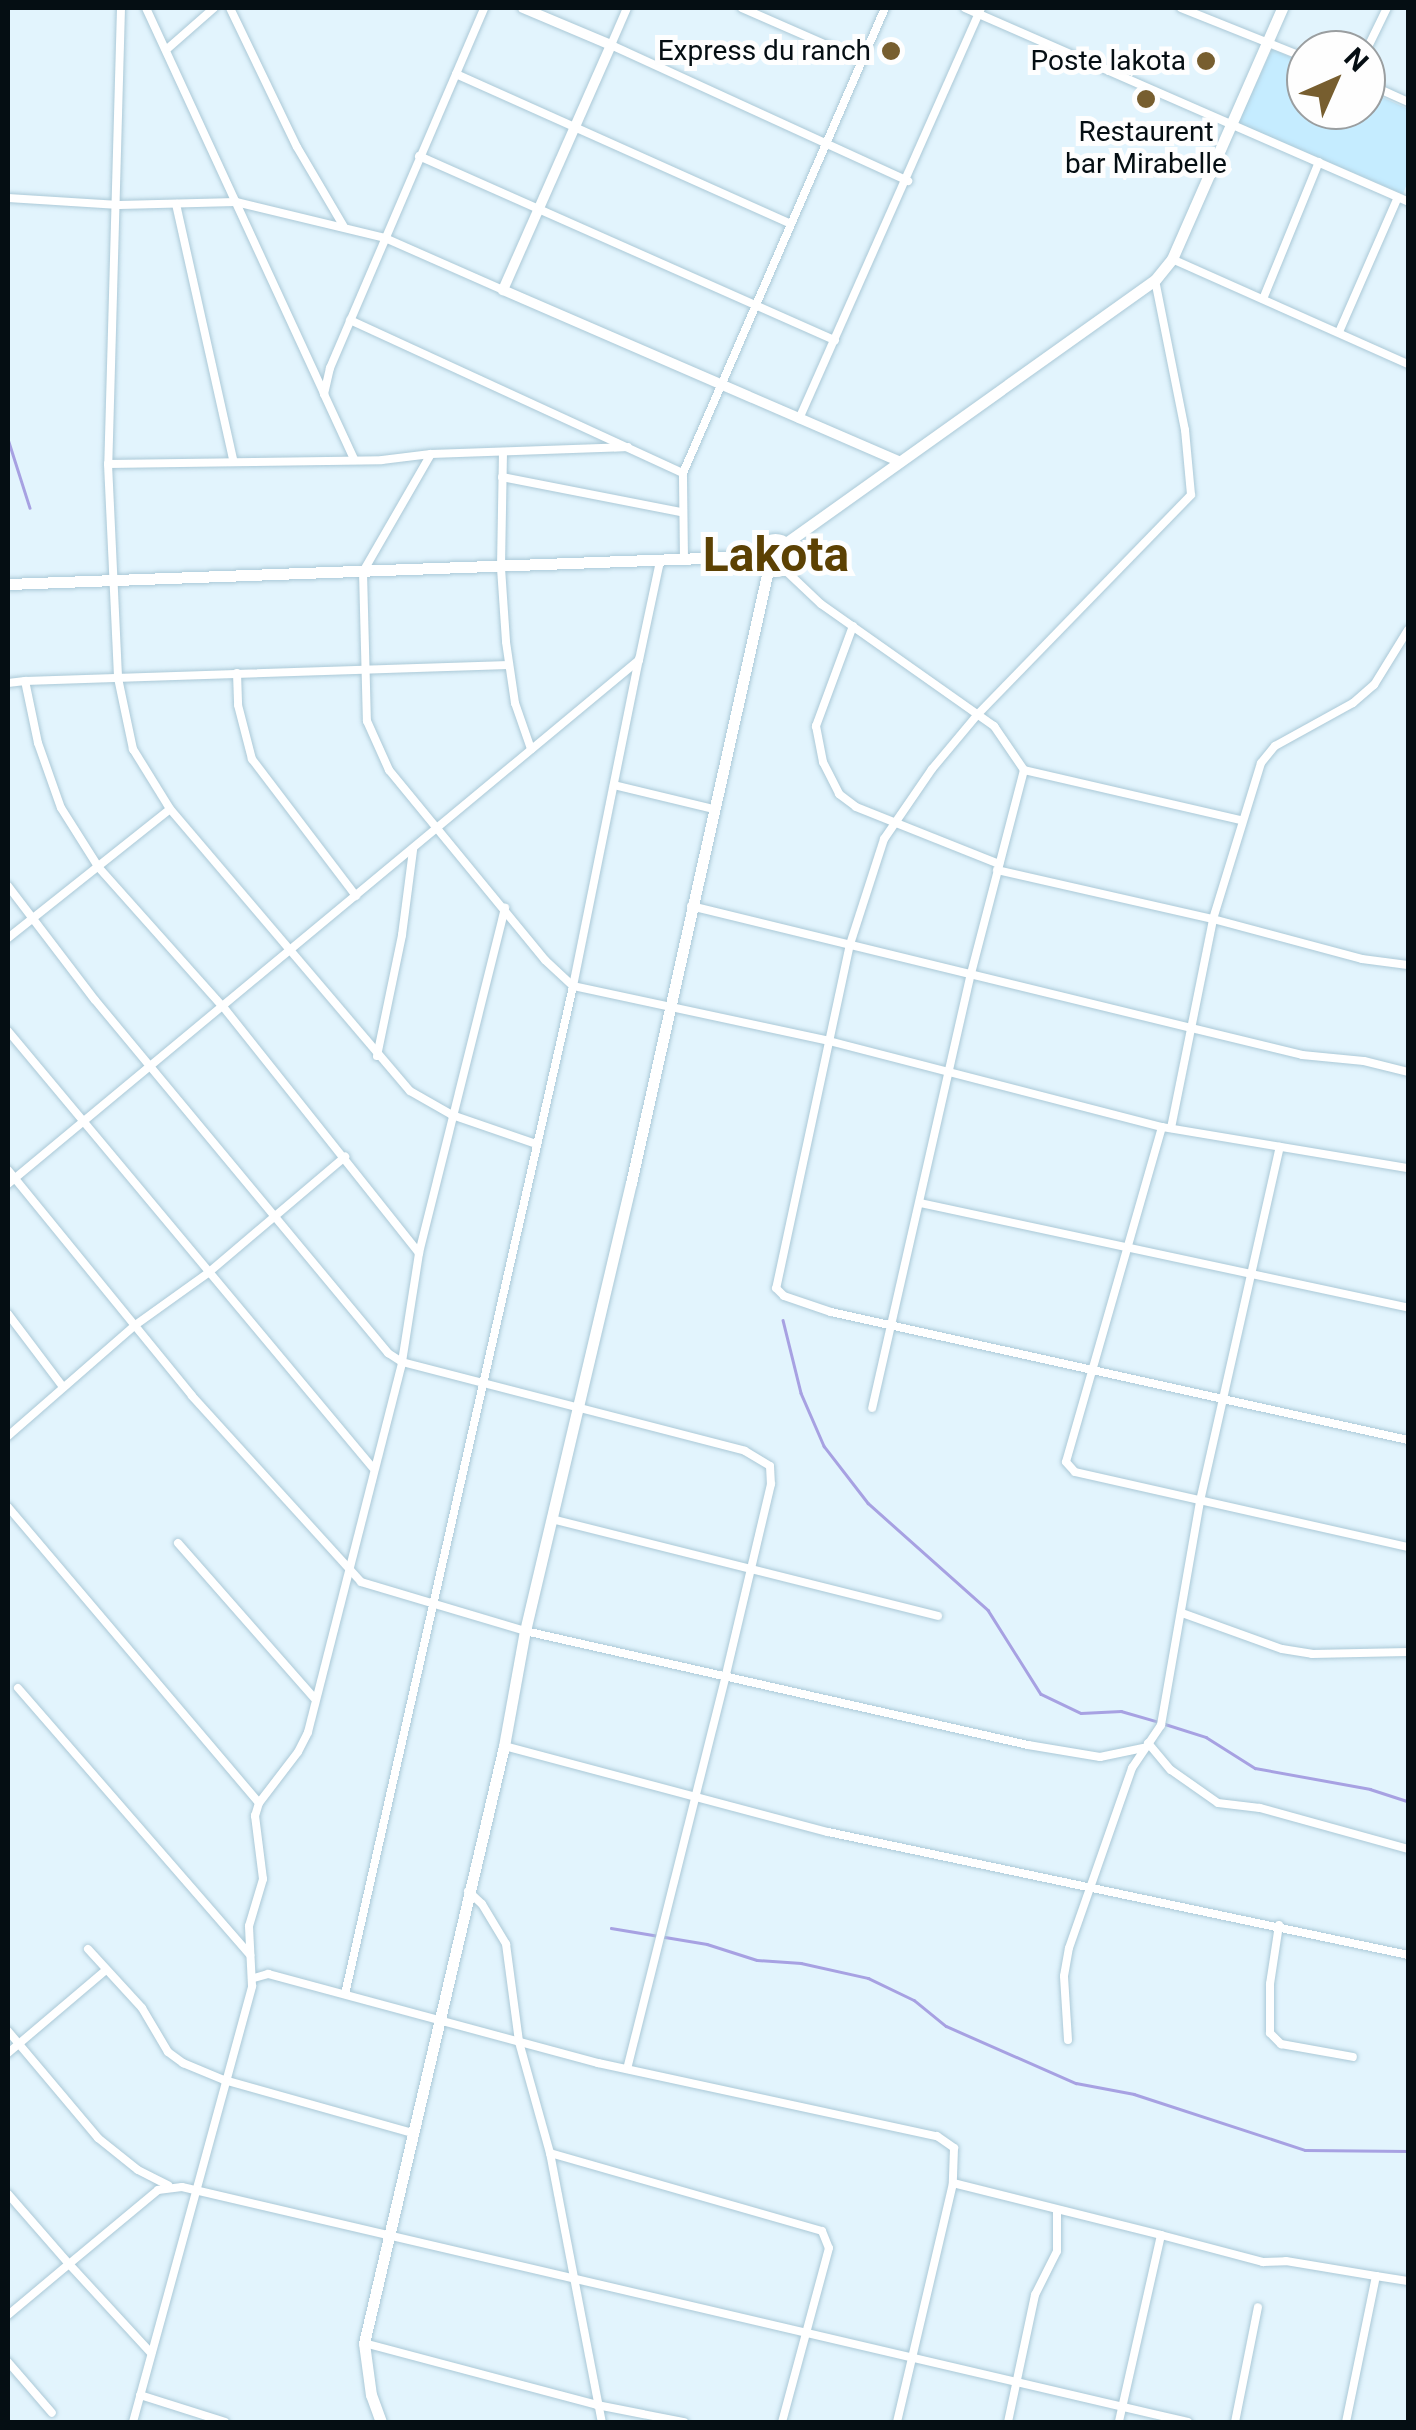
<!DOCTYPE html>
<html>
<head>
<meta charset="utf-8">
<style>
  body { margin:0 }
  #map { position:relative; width:1416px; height:2430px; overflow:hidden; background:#e2f4fd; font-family:Roboto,sans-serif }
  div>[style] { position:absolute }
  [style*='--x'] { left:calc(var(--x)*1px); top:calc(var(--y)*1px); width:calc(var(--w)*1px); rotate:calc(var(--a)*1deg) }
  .built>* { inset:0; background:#c5ecff }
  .stream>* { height:2.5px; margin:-1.25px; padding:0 1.25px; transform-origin:1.25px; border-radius:1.25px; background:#a7a1e2 }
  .roads { filter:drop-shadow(0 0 2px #abc9d7) drop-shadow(0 0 2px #abc9d7) }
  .minor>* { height:8px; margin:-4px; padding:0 4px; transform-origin:4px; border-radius:4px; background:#fff }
  .tertiary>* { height:10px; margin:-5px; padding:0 5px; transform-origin:5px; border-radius:5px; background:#fff }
  .secondary>* { height:11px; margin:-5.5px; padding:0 5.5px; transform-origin:5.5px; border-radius:5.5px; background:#fff }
  .secondary>.ring { margin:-5.5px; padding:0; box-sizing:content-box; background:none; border:11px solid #fff; border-radius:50% }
  .dots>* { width:28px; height:28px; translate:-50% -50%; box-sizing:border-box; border:5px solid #fefefe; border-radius:50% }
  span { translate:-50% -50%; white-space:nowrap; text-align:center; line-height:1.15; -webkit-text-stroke:10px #fefefe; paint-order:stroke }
  .poi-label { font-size:28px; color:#050e13 }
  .right { translate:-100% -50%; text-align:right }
  .town-label { font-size:48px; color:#5c4103; font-weight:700 }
  .frame { position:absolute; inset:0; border:10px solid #050e13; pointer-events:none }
  .north { position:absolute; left:1286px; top:30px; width:100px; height:100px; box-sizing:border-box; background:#fefefe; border:2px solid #9a9ea0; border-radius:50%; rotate:45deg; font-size:28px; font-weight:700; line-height:40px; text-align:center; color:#050e13 }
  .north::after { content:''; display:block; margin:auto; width:35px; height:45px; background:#775e2f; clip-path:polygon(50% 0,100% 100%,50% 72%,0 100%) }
</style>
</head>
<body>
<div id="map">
  <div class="built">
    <div style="clip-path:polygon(1272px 49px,1306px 64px,1306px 110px,1366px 110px,1366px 90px,1408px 109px,1408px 181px,1403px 194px,1238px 123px)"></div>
  </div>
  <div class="stream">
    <div style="--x:8;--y:439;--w:72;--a:72.3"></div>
    <div style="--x:783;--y:1320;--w:75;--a:76.1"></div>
    <div style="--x:801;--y:1393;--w:58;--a:66.5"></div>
    <div style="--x:824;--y:1446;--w:72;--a:52.3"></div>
    <div style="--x:868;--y:1503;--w:161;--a:41.7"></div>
    <div style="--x:988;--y:1610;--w:99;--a:57.8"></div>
    <div style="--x:1041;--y:1694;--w:44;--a:25.4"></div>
    <div style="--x:1081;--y:1713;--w:40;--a:-2.9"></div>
    <div style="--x:1121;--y:1711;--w:37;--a:16"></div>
    <div style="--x:1165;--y:1724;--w:43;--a:17.6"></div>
    <div style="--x:1206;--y:1737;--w:58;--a:32.3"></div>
    <div style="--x:1255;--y:1768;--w:117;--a:10.3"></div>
    <div style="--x:1370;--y:1789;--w:40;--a:18"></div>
    <div style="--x:611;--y:1928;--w:97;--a:9.5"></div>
    <div style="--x:707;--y:1944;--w:52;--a:17.7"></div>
    <div style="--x:757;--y:1960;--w:44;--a:3.9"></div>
    <div style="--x:801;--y:1963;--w:69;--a:12.6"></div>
    <div style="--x:868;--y:1978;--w:51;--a:25.6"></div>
    <div style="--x:914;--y:2000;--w:41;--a:39.1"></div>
    <div style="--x:946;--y:2026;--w:142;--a:23.7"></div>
    <div style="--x:1076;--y:2083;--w:59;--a:10.7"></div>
    <div style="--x:1134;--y:2094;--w:180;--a:18.1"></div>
    <div style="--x:1305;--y:2150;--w:103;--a:0.6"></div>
  </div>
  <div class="roads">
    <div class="minor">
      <div style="--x:121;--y:8;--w:456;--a:91.6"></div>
      <div style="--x:108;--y:464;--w:214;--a:87.3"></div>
      <div style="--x:118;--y:678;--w:73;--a:78.1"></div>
      <div style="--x:133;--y:749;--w:70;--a:58.3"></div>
      <div style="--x:170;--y:809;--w:370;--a:49.6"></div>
      <div style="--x:410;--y:1091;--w:48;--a:29.7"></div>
      <div style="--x:452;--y:1115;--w:89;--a:19"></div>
      <div style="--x:146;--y:8;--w:425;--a:65.2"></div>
      <div style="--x:230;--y:8;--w:154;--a:64.3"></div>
      <div style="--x:297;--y:147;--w:91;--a:59.5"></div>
      <div style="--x:627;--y:8;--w:40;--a:113.4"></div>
      <div style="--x:611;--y:45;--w:327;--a:24.6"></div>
      <div style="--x:742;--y:8;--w:130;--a:23.6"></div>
      <div style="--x:965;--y:8;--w:484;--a:23.6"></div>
      <div style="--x:1181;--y:8;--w:135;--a:21.8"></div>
      <div style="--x:166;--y:50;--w:64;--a:-41.2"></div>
      <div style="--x:1366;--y:51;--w:48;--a:-64"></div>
      <div style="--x:456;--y:74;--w:365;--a:24.1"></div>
      <div style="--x:1366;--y:83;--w:46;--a:24.3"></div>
      <div style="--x:419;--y:156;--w:455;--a:23.9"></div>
      <div style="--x:8;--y:198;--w:111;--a:3.6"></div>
      <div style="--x:119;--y:205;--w:117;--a:-1.5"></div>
      <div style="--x:236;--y:202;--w:153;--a:13.6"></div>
      <div style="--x:385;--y:238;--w:129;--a:23.8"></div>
      <div style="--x:176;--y:204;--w:262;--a:77.4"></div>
      <div style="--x:1172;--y:259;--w:258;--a:24"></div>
      <div style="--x:1155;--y:280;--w:153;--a:78.7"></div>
      <div style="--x:1185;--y:430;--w:65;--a:84.7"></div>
      <div style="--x:1191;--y:495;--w:305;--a:134.2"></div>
      <div style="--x:978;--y:714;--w:72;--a:129.9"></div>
      <div style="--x:932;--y:769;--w:85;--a:124.4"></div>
      <div style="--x:884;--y:839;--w:110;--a:107.9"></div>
      <div style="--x:850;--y:944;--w:352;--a:102.1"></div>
      <div style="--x:776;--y:1288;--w:11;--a:45"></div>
      <div style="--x:784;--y:1296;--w:50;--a:18.8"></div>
      <div style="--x:831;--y:1312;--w:591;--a:12.51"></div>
      <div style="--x:1263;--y:299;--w:148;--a:-67.8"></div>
      <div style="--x:350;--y:320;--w:366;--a:24.7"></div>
      <div style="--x:1339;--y:332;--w:147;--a:-66.4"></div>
      <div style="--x:799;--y:419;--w:449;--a:-66.1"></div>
      <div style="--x:503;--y:452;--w:116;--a:91"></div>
      <div style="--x:501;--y:568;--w:74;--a:86.1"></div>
      <div style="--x:506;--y:642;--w:62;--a:81.6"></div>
      <div style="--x:515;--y:703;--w:49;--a:70.8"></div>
      <div style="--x:431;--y:454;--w:136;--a:120"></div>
      <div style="--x:363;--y:572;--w:149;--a:88.5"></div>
      <div style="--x:367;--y:721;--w:54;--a:65.8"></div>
      <div style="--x:389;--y:770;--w:246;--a:50.6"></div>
      <div style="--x:545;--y:960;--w:38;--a:43"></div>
      <div style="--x:573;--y:986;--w:262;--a:12.1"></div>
      <div style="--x:829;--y:1041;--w:344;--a:14.5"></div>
      <div style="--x:1162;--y:1127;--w:249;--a:9.5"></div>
      <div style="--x:354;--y:459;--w:72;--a:-114.8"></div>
      <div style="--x:324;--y:394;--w:27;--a:-77"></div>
      <div style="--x:330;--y:368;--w:392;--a:-66.8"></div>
      <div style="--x:108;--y:464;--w:274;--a:-0.8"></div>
      <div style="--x:382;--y:460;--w:49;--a:-7"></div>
      <div style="--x:431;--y:454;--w:197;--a:-2"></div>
      <div style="--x:502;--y:477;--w:182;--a:11.1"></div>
      <div style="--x:684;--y:560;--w:87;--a:-90.7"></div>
      <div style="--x:683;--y:473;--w:507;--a:-66.52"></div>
      <div style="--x:784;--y:569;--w:51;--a:43.4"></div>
      <div style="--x:821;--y:604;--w:212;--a:35.2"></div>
      <div style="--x:994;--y:726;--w:53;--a:55.7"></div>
      <div style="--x:1024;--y:770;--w:210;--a:104.6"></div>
      <div style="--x:971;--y:973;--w:446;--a:102.8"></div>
      <div style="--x:853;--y:626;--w:107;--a:110.3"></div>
      <div style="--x:816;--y:726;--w:37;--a:79"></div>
      <div style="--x:823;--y:762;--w:36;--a:63"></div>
      <div style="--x:839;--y:794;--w:21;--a:37"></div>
      <div style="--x:856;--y:807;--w:154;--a:21.7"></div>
      <div style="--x:237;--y:673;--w:32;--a:88"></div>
      <div style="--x:238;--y:705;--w:56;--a:75.5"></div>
      <div style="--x:252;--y:759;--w:172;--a:52.8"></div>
      <div style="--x:8;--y:683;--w:17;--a:-7"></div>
      <div style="--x:1024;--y:770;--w:223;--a:13"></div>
      <div style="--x:614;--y:785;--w:102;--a:13.6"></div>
      <div style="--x:997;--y:870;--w:221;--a:12.8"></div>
      <div style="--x:1213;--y:919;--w:154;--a:15"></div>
      <div style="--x:1362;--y:959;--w:46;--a:7.4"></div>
      <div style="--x:8;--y:886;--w:143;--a:52.7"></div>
      <div style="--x:95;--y:1000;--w:459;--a:50.3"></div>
      <div style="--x:388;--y:1353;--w:17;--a:33"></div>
      <div style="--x:402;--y:1362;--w:354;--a:14.5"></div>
      <div style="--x:745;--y:1451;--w:29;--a:31"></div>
      <div style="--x:770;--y:1466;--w:18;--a:87"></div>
      <div style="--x:771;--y:1484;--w:196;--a:103.3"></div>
      <div style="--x:726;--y:1675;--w:406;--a:104.1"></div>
      <div style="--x:691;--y:906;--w:629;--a:13.7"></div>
      <div style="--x:1302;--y:1055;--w:62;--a:5.5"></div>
      <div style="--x:1364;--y:1061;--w:45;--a:14"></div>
      <div style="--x:8;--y:938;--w:207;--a:-38.5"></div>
      <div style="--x:8;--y:1031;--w:569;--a:50.13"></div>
      <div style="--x:377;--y:1056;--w:124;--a:-78.3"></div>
      <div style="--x:402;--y:935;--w:86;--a:-82.6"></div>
      <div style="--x:1162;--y:1127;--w:348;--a:106"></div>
      <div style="--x:1066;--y:1462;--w:13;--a:48"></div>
      <div style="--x:1075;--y:1472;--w:341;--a:12.7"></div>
      <div style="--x:1171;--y:1128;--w:213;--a:-78.6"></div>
      <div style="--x:1213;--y:919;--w:163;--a:-72.9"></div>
      <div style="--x:1261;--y:763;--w:22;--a:-51"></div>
      <div style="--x:1275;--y:746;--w:89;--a:-28.9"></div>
      <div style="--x:1353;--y:703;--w:28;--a:-41"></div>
      <div style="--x:1374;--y:685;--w:65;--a:-58.3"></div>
      <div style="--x:8;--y:1170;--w:291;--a:50.8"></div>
      <div style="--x:192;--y:1396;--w:251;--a:47.7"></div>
      <div style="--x:361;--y:1582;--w:171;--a:16.6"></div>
      <div style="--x:525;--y:1631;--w:516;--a:12.77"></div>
      <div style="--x:1028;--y:1745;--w:73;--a:9.5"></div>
      <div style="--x:1100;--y:1757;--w:44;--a:-11.8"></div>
      <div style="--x:8;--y:1184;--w:820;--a:-39.71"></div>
      <div style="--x:639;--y:660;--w:101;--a:-78"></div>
      <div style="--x:920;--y:1203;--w:499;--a:12.1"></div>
      <div style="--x:419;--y:1253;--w:315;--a:-128.5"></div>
      <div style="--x:223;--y:1007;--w:186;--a:-131.7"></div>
      <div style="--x:99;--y:868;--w:71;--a:-122.3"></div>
      <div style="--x:61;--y:808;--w:69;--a:-109.5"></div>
      <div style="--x:38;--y:743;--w:63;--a:-101.8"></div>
      <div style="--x:25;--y:681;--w:484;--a:-1.9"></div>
      <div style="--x:8;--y:1314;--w:91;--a:53"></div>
      <div style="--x:8;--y:1436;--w:167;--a:-41.1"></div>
      <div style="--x:134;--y:1326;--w:91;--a:-35.6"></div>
      <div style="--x:208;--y:1273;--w:180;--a:-40.3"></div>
      <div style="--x:8;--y:1507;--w:388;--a:49.7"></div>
      <div style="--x:552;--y:1519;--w:398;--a:14.1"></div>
      <div style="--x:178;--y:1543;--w:206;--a:48.7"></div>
      <div style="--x:1182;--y:1613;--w:106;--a:19.8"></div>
      <div style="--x:1282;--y:1649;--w:30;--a:9"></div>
      <div style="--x:1312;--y:1654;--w:96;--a:-1.2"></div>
      <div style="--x:18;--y:1688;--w:354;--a:49"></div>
      <div style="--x:1148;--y:1743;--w:35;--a:50"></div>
      <div style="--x:1171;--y:1770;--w:57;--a:35.1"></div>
      <div style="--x:1218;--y:1803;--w:42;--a:6.8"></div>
      <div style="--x:1260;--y:1808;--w:154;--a:15.5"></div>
      <div style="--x:504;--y:1746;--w:335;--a:14.9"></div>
      <div style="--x:828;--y:1832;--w:593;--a:11.97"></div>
      <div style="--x:468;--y:1891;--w:19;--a:43"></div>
      <div style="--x:482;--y:1904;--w:47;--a:59"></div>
      <div style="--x:506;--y:1944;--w:99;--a:82.4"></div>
      <div style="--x:519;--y:2042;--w:115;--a:74.4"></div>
      <div style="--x:550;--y:2153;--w:274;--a:79.1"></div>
      <div style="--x:1279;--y:1925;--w:60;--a:98.7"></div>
      <div style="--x:1270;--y:1984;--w:49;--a:90"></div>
      <div style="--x:1270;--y:2033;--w:16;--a:45"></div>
      <div style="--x:1281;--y:2044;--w:73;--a:10.2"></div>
      <div style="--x:88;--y:1949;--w:80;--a:47.5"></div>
      <div style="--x:142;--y:2008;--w:51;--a:59.4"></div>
      <div style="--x:168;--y:2052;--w:19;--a:36"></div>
      <div style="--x:183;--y:2063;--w:44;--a:22.5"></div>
      <div style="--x:224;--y:2080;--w:195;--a:15.7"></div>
      <div style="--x:254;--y:1978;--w:15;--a:-16"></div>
      <div style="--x:268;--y:1974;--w:342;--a:15.1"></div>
      <div style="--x:598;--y:2063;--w:347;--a:12.2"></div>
      <div style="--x:937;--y:2136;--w:21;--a:35"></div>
      <div style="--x:954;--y:2148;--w:35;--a:92"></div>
      <div style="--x:345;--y:1994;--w:1033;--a:-77.25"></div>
      <div style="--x:573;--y:986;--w:333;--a:-78.6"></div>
      <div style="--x:8;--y:2031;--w:140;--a:49.9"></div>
      <div style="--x:98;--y:2138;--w:51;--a:38.7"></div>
      <div style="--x:138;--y:2170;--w:34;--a:27"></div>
      <div style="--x:1068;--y:2040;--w:64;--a:-93.6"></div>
      <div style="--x:1064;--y:1976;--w:28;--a:-80"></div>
      <div style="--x:1069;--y:1948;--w:191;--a:-70.7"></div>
      <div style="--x:1132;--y:1768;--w:52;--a:-56"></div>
      <div style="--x:1161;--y:1725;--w:227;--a:-80.1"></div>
      <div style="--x:1200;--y:1501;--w:363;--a:-77.3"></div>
      <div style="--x:8;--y:2053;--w:128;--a:-40.3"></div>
      <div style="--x:550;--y:2153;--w:283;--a:16"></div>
      <div style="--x:822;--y:2231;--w:18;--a:68"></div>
      <div style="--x:829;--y:2248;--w:180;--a:105.1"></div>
      <div style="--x:8;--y:2194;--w:93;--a:48.9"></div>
      <div style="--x:69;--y:2264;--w:116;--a:-39.7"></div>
      <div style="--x:158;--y:2190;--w:24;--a:-7"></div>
      <div style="--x:182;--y:2187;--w:1033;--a:13.15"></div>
      <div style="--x:1161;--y:2235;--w:106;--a:14.8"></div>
      <div style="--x:1263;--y:2262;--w:23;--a:-2"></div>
      <div style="--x:1286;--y:2261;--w:91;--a:9.5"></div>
      <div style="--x:1376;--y:2276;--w:149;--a:101.6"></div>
      <div style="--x:1376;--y:2276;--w:32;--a:9"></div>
      <div style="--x:8;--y:2315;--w:80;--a:-39.9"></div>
      <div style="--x:69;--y:2264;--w:121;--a:47.3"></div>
      <div style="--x:364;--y:2343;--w:241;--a:14.9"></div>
      <div style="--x:597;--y:2405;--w:89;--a:11.1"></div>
      <div style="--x:8;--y:2362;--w:67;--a:49.2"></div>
      <div style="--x:140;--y:2395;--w:89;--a:17.6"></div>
      <div style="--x:133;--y:2422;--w:452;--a:-74.7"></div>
      <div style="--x:252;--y:1986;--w:60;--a:-92.9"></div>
      <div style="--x:249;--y:1926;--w:49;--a:-73.4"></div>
      <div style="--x:263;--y:1879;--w:64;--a:-97.2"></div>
      <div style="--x:255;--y:1816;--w:14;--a:-73"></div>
      <div style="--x:259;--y:1803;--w:64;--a:-52.6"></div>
      <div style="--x:298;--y:1752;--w:22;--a:-63"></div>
      <div style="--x:308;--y:1732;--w:382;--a:-75.7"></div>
      <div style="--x:402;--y:1362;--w:110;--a:-81.1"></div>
      <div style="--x:419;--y:1253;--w:356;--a:-76"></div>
      <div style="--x:897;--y:2422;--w:245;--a:-76.8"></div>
      <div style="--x:953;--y:2183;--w:214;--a:14"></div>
      <div style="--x:1161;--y:2235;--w:192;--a:102.7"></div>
      <div style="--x:1008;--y:2422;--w:130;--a:-78"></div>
      <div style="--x:1035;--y:2295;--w:49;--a:-63.4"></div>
      <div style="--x:1057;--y:2251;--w:41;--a:-90"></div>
      <div style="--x:1235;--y:2422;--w:117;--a:-78.7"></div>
    </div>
    <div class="tertiary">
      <div style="--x:523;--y:8;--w:95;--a:22.8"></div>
      <div style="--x:611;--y:45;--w:268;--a:113.8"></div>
      <div style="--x:503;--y:290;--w:431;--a:23.4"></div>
    </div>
    <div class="secondary">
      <div class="ring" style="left:759px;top:539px;width:21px;height:21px"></div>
      <div style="--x:786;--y:543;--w:453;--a:-35.5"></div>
      <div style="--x:1155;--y:280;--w:27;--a:-51"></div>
      <div style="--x:1172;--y:259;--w:274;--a:-66.3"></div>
      <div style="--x:8;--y:584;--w:752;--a:-2.14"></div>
      <div style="--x:381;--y:2422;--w:29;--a:-110"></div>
      <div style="--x:371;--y:2395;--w:52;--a:-97.7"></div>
      <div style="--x:364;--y:2343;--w:613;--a:-76.8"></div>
      <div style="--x:504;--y:1746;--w:117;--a:-79.7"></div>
      <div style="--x:525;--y:1631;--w:460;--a:-76.7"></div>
      <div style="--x:631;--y:1183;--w:628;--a:-77.4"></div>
    </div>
  </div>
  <div class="dots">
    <div style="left:891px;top:51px;background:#775e2f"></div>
    <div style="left:1206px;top:61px;background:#775e2f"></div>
    <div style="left:1146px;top:99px;background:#775e2f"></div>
  </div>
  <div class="poi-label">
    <span class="right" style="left:871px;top:51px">Express du ranch</span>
    <span class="right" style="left:1186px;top:61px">Poste lakota</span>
    <span style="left:1146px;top:148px">Restaurent<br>bar Mirabelle</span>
  </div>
  <div class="town-label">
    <span style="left:776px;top:555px">Lakota</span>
  </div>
  <div class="frame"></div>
  <div class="north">N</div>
</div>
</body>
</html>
